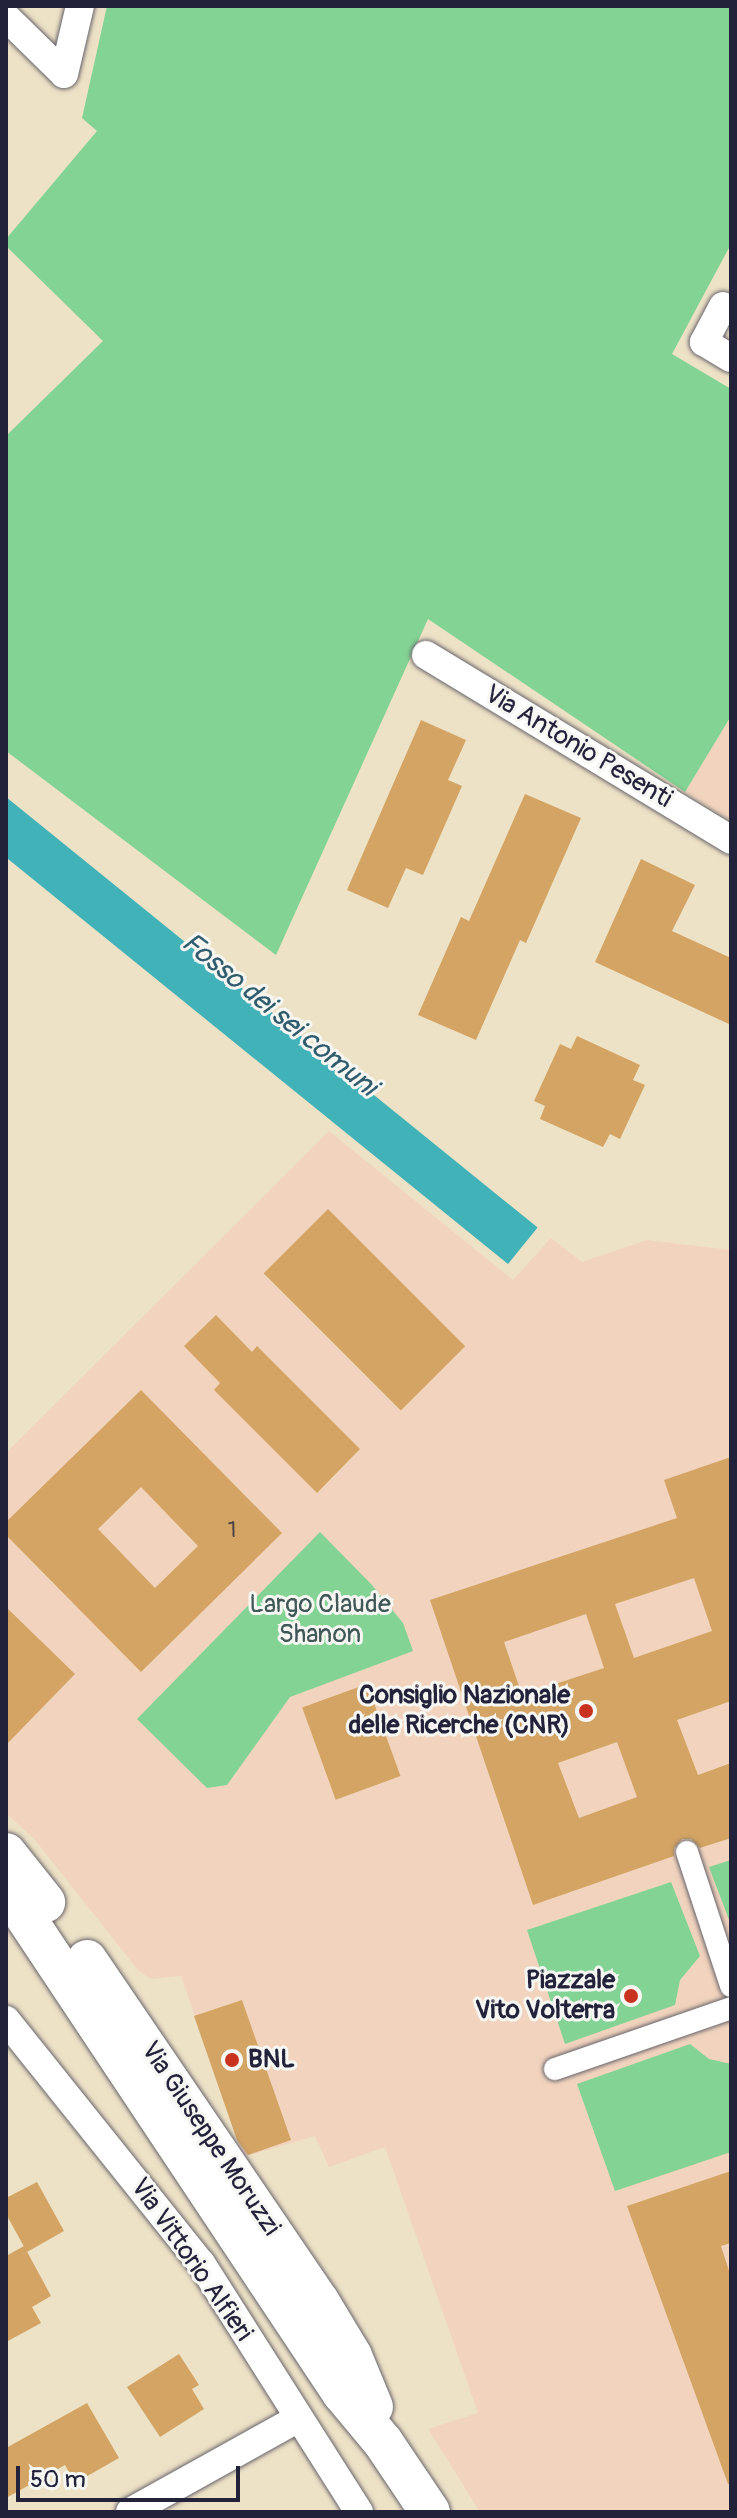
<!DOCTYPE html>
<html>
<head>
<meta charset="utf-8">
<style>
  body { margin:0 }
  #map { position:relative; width:737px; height:2518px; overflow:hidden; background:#ede2c6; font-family:Pangolin,sans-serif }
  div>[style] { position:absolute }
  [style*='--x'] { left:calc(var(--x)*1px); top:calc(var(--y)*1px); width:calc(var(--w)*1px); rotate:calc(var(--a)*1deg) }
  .built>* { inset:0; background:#f2d4be }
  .green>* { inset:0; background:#82d394 }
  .water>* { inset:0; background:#42b2b9; transform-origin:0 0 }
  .building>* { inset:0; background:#d3a463; transform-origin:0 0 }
  .roads { filter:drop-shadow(0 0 2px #69656c) drop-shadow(0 0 2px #69656c) }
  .pedestrian>* { height:22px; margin:-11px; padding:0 11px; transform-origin:11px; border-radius:11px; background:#fff }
  .minor>* { height:28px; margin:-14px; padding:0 14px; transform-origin:14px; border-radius:14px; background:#fff }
  .secondary>* { height:40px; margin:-20px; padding:0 20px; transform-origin:20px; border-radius:20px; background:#fff }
  .dots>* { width:22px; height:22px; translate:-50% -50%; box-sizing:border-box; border:4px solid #f6f6f2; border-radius:50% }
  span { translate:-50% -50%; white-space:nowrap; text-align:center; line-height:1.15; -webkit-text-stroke:6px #f6f6f2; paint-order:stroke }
  .number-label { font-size:22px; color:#4e4245 }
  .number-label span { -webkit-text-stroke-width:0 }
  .street-label { font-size:26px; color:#22223b }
  .park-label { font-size:26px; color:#3f5756 }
  .poi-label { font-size:26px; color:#22223b; font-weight:700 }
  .right { translate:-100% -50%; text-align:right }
  .left { translate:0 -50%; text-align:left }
  .water-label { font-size:28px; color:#2f5c6d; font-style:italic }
  .frame { position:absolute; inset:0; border:8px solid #22223b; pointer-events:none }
  .scale { position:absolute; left:16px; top:2466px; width:224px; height:36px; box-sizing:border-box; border:4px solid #22223b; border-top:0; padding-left:10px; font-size:24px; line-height:28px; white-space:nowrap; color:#22223b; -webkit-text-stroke:6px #f6f6f2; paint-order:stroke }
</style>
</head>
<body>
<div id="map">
  <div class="built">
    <div style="clip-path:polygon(731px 716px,731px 821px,685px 792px)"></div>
    <div style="clip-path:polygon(329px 1131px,513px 1280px,551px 1238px,582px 1262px,647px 1240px,731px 1250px,731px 2512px,480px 2512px,428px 2429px,478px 2413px,385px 2147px,329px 2167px,315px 2136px,243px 2157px,181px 1976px,150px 1979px,138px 1970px,35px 1840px,6px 1813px,6px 1453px)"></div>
  </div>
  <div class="green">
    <div style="clip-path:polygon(107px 6px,731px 6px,731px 244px,672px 354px,731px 389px,731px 716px,685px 792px,428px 619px,276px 955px,6px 751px,6px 436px,103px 341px,6px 246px,6px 239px,97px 131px,82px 118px)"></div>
    <div style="clip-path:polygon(320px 1532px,371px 1584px,403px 1623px,413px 1651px,290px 1697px,227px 1785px,207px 1788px,137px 1719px)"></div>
    <div style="clip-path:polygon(731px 1860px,731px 1925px,709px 1867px)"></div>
    <div style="clip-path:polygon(671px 1882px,700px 1956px,680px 1980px,675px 2005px,565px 2044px,527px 1930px)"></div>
    <div style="clip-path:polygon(690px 2044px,709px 2059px,731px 2064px,731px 2152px,615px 2191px,577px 2084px)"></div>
  </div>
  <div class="water">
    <div style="left:6px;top:797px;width:684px;height:47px;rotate:39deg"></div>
  </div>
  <div class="building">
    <div style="clip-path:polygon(421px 720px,466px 740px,448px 780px,462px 786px,423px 875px,406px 868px,388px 908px,347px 890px)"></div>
    <div style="clip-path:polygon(525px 794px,581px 818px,526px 943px,520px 940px,476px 1040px,418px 1015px,461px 917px,469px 921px)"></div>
    <div style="clip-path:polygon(641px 859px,695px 885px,672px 931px,731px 958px,731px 1025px,595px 962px)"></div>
    <div style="clip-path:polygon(577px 1036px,640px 1065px,633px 1080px,645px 1085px,620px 1139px,610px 1134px,603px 1147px,540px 1119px,545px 1106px,534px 1101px,560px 1044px,571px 1049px)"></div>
    <div style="left:328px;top:1209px;width:194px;height:91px;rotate:45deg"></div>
    <div style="clip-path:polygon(216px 1315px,252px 1352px,257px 1346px,360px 1449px,317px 1493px,214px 1390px,220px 1383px,184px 1346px)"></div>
    <div style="clip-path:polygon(evenodd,141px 1390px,282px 1533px,141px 1672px,6px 1535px,6px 1522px,141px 1390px,141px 1487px,198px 1546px,155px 1588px,98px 1529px,141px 1487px)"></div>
    <div style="clip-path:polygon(evenodd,731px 1457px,731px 1701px,677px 1720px,698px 1775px,731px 1763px,731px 1838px,700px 1848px,691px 1839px,682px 1839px,674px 1848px,674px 1856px,533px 1905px,430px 1600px,677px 1518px,664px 1480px,731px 1457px,694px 1578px,712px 1631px,634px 1658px,615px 1604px,694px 1578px,731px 1457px,586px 1614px,604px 1668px,522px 1695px,504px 1642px,586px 1614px,731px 1457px,617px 1742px,637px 1797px,579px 1818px,558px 1763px,617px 1742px)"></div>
    <div style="clip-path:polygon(6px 1607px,75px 1674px,6px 1745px)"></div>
    <div style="left:367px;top:1684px;width:98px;height:69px;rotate:70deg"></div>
    <div style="clip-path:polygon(242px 2000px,291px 2140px,248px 2155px,237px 2140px,194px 2016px)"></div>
    <div style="clip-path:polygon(731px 2171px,731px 2243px,721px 2246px,731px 2277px,731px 2483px,728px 2484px,627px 2206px)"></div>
    <div style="clip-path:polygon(37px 2182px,64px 2231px,27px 2252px,6px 2214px,6px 2198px)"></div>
    <div style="clip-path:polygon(24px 2246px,51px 2296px,32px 2307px,41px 2323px,6px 2342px,6px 2256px)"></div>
    <div style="clip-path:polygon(179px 2354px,199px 2385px,192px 2389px,204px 2409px,160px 2437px,127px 2387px)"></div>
    <div style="clip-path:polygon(87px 2403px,119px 2458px,75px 2483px,65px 2465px,6px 2498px,6px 2448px)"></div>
  </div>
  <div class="roads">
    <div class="pedestrian">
      <div style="--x:687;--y:1852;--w:141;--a:71.8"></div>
      <div style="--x:555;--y:2069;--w:186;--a:-19.1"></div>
    </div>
    <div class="minor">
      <div style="--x:6;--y:17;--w:81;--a:44.5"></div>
      <div style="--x:64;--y:74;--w:70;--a:-76.8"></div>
      <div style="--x:723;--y:306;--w:41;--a:117.8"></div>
      <div style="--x:704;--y:342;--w:31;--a:31"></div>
      <div style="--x:426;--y:655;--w:357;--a:31.2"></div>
      <div style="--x:6;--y:2020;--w:312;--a:51.3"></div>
      <div style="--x:201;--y:2263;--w:295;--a:57.6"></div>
      <div style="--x:130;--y:2512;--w:193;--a:-29.1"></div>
    </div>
    <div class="secondary">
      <div style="--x:6;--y:1853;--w:63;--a:51.5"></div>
      <div style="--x:6;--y:1888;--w:607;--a:56.36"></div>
      <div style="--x:342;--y:2393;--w:64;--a:50.1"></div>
      <div style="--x:383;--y:2442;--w:84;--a:56.1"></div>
      <div style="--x:87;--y:1960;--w:412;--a:55.8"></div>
      <div style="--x:319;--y:2301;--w:64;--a:59"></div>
      <div style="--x:352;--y:2356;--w:55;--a:67.6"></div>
    </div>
  </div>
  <div class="dots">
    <div style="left:586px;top:1711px;background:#c8321e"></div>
    <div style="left:631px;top:1996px;background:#c8321e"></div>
    <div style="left:232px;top:2060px;background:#c8321e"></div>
  </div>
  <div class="number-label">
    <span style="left:232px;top:1531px">1</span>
  </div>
  <div class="street-label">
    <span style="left:578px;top:747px;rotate:31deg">Via Antonio Pesenti</span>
    <span style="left:210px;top:2139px;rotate:56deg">Via Giuseppe Moruzzi</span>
    <span style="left:191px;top:2260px;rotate:55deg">Via Vittorio Alfieri</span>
  </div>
  <div class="park-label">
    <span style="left:320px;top:1620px">Largo Claude<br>Shanon</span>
  </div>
  <div class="poi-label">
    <span class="right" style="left:570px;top:1711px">Consiglio Nazionale<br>delle Ricerche (CNR)</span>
    <span class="right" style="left:615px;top:1996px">Piazzale<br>Vito Volterra</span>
    <span class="left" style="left:248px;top:2060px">BNL</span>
  </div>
  <div class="water-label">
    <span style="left:279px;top:1015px;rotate:39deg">Fosso dei sei comuni</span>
  </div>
  <div class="frame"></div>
  <div class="scale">50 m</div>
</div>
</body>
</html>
